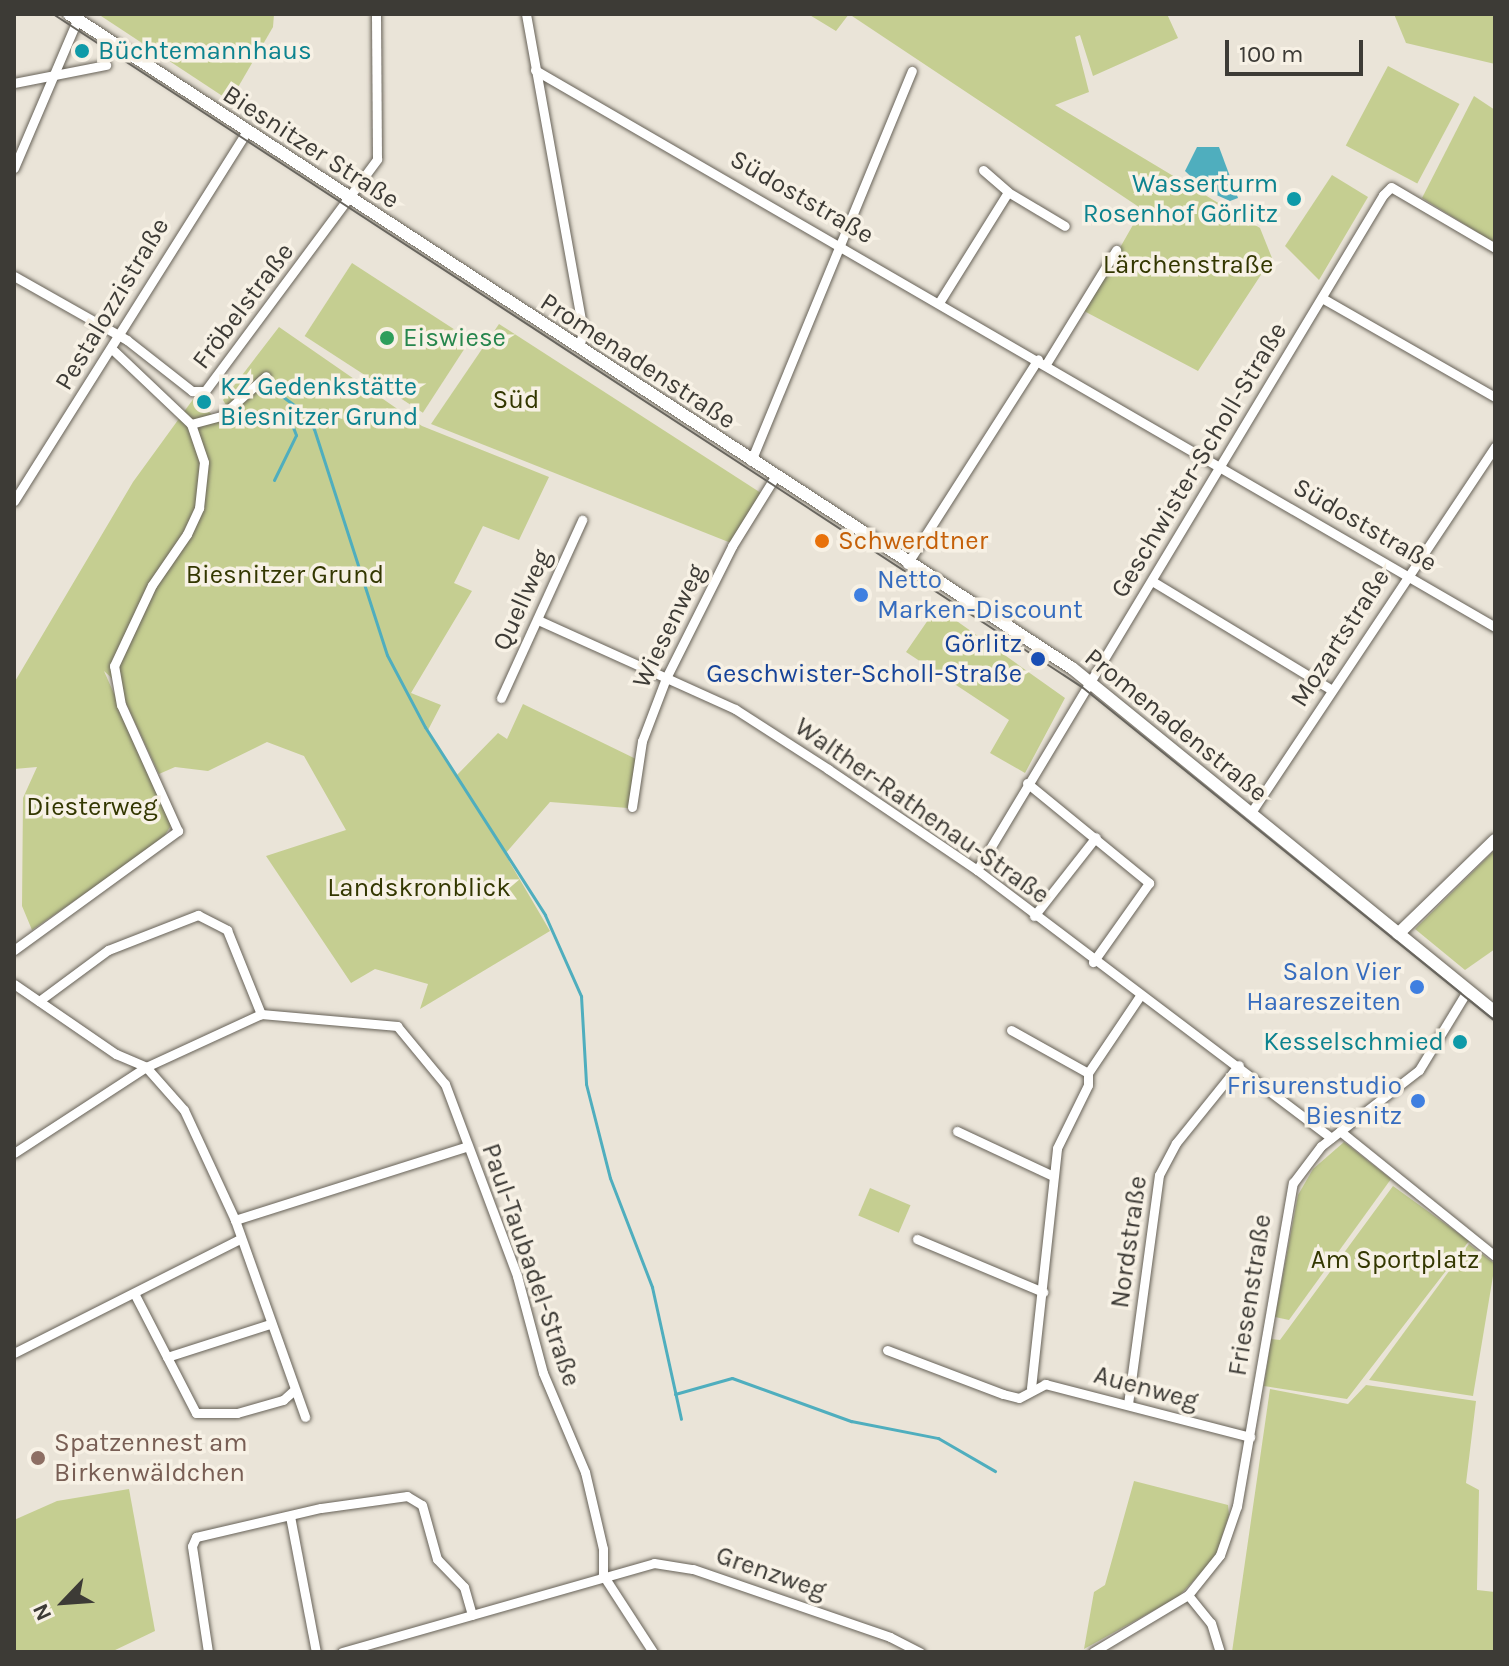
<!DOCTYPE html>
<html>
<head>
<meta charset="utf-8">
<style>
  body { margin:0 }
  #map { position:relative; width:1509px; height:1666px; overflow:hidden; background:#eae4d8; font-family:Karla,sans-serif }
  div>[style] { position:absolute }
  [style*='--x'] { left:calc(var(--x)*1px); top:calc(var(--y)*1px); width:calc(var(--w)*1px); rotate:calc(var(--a)*1deg) }
  .green>* { inset:0; background:#c5ce91; transform-origin:0 0 }
  .water>* { inset:0; background:#4faebe }
  .stream>* { height:3px; margin:-1.5px; padding:0 1.5px; transform-origin:1.5px; border-radius:1.5px; background:#4faebe }
  .roads { filter:drop-shadow(0 0 2px #676258) drop-shadow(0 0 2px #676258) }
  .street>* { height:9px; margin:-4.5px; padding:0 4.5px; transform-origin:4.5px; border-radius:4.5px; background:#fff }
  .secondary>* { height:12px; margin:-6px; padding:0 6px; transform-origin:6px; border-radius:6px; background:#fff }
  .tram>* { height:2px; margin:-1px; padding:0 1px; transform-origin:1px; border-radius:1px; background:#69665f }
  .dots>* { width:22px; height:22px; translate:-50% -50%; box-sizing:border-box; border:4px solid #f7f1e5; border-radius:50% }
  span { translate:-50% -50%; white-space:nowrap; text-align:center; line-height:1.15; -webkit-text-stroke:7px #f7f1e5; paint-order:stroke }
  .culture-label { font-size:26px; color:#0d838f }
  .left { translate:0 -50%; text-align:left }
  .right { translate:-100% -50%; text-align:right }
  .street-label { font-size:26px; color:#3d3b36 }
  .park-label { font-size:26px; color:#333700 }
  .leisure-label { font-size:26px; color:#27864d }
  .food-label { font-size:26px; color:#c56008 }
  .shop-label { font-size:26px; color:#366cbe }
  .transit-label { font-size:26px; color:#164399 }
  .education-label { font-size:26px; color:#785e54 }
  .frame { position:absolute; inset:0; border:16px solid #3d3b36; pointer-events:none }
  .north { position:absolute; left:24px; top:1562px; width:80px; height:80px; -webkit-text-stroke:6px #f7f1e5; paint-order:stroke; rotate:245deg; font-size:22px; font-weight:700; line-height:32px; text-align:center; color:#3d3b36 }
  .north::after { content:''; display:block; margin:auto; width:28px; height:36px; background:#3d3b36; clip-path:polygon(50% 0,100% 100%,50% 72%,0 100%) }
  .scale { position:absolute; left:1225px; top:40px; width:138px; height:36px; box-sizing:border-box; border:4px solid #3d3b36; border-top:0; padding-left:10px; font-size:24px; line-height:28px; white-space:nowrap; color:#3d3b36; -webkit-text-stroke:6px #f7f1e5; paint-order:stroke }
</style>
</head>
<body>
<div id="map">
  <div class="green">
    <div style="clip-path:polygon(98px 14px,274px 14px,273px 27px,230px 101px)"></div>
    <div style="clip-path:polygon(808px 14px,1167px 14px,1178px 38px,1093px 76px,1080px 35px,1075px 37px,1089px 92px,1055px 105px,1260px 228px,1272px 258px,1198px 371px,1084px 311px,1142px 209px,849px 14px,836px 31px)"></div>
    <div style="clip-path:polygon(1394px 14px,1495px 14px,1495px 64px,1406px 43px)"></div>
    <div style="left:1388px;top:66px;width:81px;height:90px;rotate:28deg"></div>
    <div style="clip-path:polygon(1474px 96px,1495px 110px,1495px 243px,1422px 198px)"></div>
    <div style="clip-path:polygon(1332px 175px,1368px 197px,1319px 280px,1285px 246px)"></div>
    <div style="left:352px;top:263px;width:141px;height:87px;rotate:33deg"></div>
    <div style="clip-path:polygon(499px 324px,761px 493px,731px 543px,431px 424px)"></div>
    <div style="clip-path:polygon(279px 327px,422px 426px,549px 477px,519px 540px,483px 526px,454px 583px,472px 591px,411px 693px,441px 705px,427px 732px,457px 775px,498px 733px,507px 739px,523px 704px,636px 759px,628px 808px,550px 802px,505px 854px,550px 931px,420px 1009px,428px 984px,375px 969px,351px 983px,266px 856px,346px 830px,304px 756px,267px 742px,208px 771px,175px 767px,159px 774px,116px 682px,104px 671px,172px 824px,161px 841px,32px 930px,22px 906px,23px 798px,37px 767px,14px 769px,14px 683px,133px 482px,194px 398px,218px 420px,229px 410px,223px 400px)"></div>
    <div style="clip-path:polygon(937px 607px,1065px 698px,1025px 773px,990px 753px,1009px 720px,906px 652px)"></div>
    <div style="clip-path:polygon(1495px 850px,1495px 949px,1465px 970px,1415px 929px)"></div>
    <div style="clip-path:polygon(1344px 1142px,1391px 1179px,1289px 1320px,1275px 1317px,1298px 1195px,1313px 1169px)"></div>
    <div style="clip-path:polygon(1393px 1186px,1469px 1241px,1347px 1399px,1264px 1386px,1271px 1339px,1280px 1340px)"></div>
    <div style="left:870px;top:1188px;width:44px;height:30px;rotate:23deg"></div>
    <div style="clip-path:polygon(1469px 1244px,1495px 1264px,1473px 1396px,1369px 1380px)"></div>
    <div style="clip-path:polygon(1366px 1385px,1476px 1401px,1466px 1483px,1479px 1490px,1477px 1590px,1495px 1592px,1495px 1652px,1232px 1652px,1270px 1389px,1348px 1404px)"></div>
    <div style="clip-path:polygon(1134px 1481px,1228px 1505px,1229px 1515px,1215px 1558px,1178px 1597px,1084px 1649px,1094px 1592px,1105px 1585px)"></div>
    <div style="clip-path:polygon(129px 1489px,155px 1631px,111px 1652px,14px 1652px,14px 1520px,57px 1501px)"></div>
  </div>
  <div class="water">
    <div style="clip-path:polygon(1197px 147px,1219px 147px,1238px 198px,1230px 201px,1205px 190px,1185px 171px)"></div>
  </div>
  <div class="stream">
    <div style="--x:278;--y:393;--w:35;--a:37"></div>
    <div style="--x:306;--y:414;--w:17;--a:62"></div>
    <div style="--x:314;--y:429;--w:237;--a:72.1"></div>
    <div style="--x:387;--y:655;--w:81;--a:62.2"></div>
    <div style="--x:425;--y:727;--w:223;--a:57.4"></div>
    <div style="--x:545;--y:915;--w:89;--a:66"></div>
    <div style="--x:581;--y:996;--w:88;--a:86.7"></div>
    <div style="--x:586;--y:1084;--w:97;--a:75.7"></div>
    <div style="--x:610;--y:1178;--w:117;--a:68.9"></div>
    <div style="--x:652;--y:1287;--w:135;--a:77.6"></div>
    <div style="--x:274;--y:480;--w:50;--a:-63.9"></div>
    <div style="--x:296;--y:435;--w:9;--a:-111"></div>
    <div style="--x:675;--y:1394;--w:59;--a:-15.7"></div>
    <div style="--x:732;--y:1378;--w:127;--a:19.9"></div>
    <div style="--x:851;--y:1421;--w:89;--a:11.1"></div>
    <div style="--x:938;--y:1438;--w:66;--a:30.1"></div>
  </div>
  <div class="roads">
    <div class="street">
      <div style="--x:526;--y:14;--w:322;--a:79.8"></div>
      <div style="--x:583;--y:331;--w:17;--a:103"></div>
      <div style="--x:535;--y:70;--w:1110;--a:30.12"></div>
      <div style="--x:14;--y:83;--w:94;--a:-11.1"></div>
      <div style="--x:14;--y:168;--w:161;--a:-66.9"></div>
      <div style="--x:983;--y:170;--w:33;--a:41"></div>
      <div style="--x:14;--y:276;--w:130;--a:29.5"></div>
      <div style="--x:127;--y:340;--w:83;--a:38.1"></div>
      <div style="--x:192;--y:391;--w:13;--a:0"></div>
      <div style="--x:205;--y:391;--w:289;--a:-53.4"></div>
      <div style="--x:377;--y:159;--w:145;--a:-90.4"></div>
      <div style="--x:1322;--y:298;--w:199;--a:29.8"></div>
      <div style="--x:940;--y:301;--w:128;--a:-58"></div>
      <div style="--x:1008;--y:192;--w:66;--a:30.8"></div>
      <div style="--x:1046;--y:364;--w:134;--a:-58.4"></div>
      <div style="--x:191;--y:424;--w:31;--a:-15"></div>
      <div style="--x:221;--y:416;--w:60;--a:-41.6"></div>
      <div style="--x:751;--y:461;--w:422;--a:-67.6"></div>
      <div style="--x:14;--y:501;--w:439;--a:-57.8"></div>
      <div style="--x:907;--y:564;--w:243;--a:-57.4"></div>
      <div style="--x:1152;--y:581;--w:210;--a:31.2"></div>
      <div style="--x:538;--y:620;--w:216;--a:24.3"></div>
      <div style="--x:735;--y:709;--w:111;--a:32.8"></div>
      <div style="--x:828;--y:769;--w:180;--a:34.1"></div>
      <div style="--x:977;--y:870;--w:444;--a:37.1"></div>
      <div style="--x:501;--y:698;--w:196;--a:-65.5"></div>
      <div style="--x:1027;--y:783;--w:158;--a:39.3"></div>
      <div style="--x:1149;--y:883;--w:97;--a:125.3"></div>
      <div style="--x:632;--y:807;--w:67;--a:-81.4"></div>
      <div style="--x:642;--y:741;--w:67;--a:-69.1"></div>
      <div style="--x:666;--y:678;--w:148;--a:-63.4"></div>
      <div style="--x:732;--y:546;--w:81;--a:-58.1"></div>
      <div style="--x:1250;--y:814;--w:442;--a:-56.3"></div>
      <div style="--x:977;--y:870;--w:788;--a:-58.97"></div>
      <div style="--x:1383;--y:195;--w:11;--a:-45"></div>
      <div style="--x:1391;--y:187;--w:121;--a:30.4"></div>
      <div style="--x:1034;--y:916;--w:100;--a:-51.9"></div>
      <div style="--x:14;--y:950;--w:203;--a:-36"></div>
      <div style="--x:178;--y:831;--w:138;--a:-114.3"></div>
      <div style="--x:121;--y:705;--w:40;--a:-100"></div>
      <div style="--x:114;--y:666;--w:89;--a:-64.9"></div>
      <div style="--x:152;--y:585;--w:62;--a:-55.5"></div>
      <div style="--x:187;--y:534;--w:29;--a:-65"></div>
      <div style="--x:199;--y:508;--w:46;--a:-83.8"></div>
      <div style="--x:204;--y:462;--w:40;--a:-108.9"></div>
      <div style="--x:191;--y:424;--w:110;--a:-136.5"></div>
      <div style="--x:14;--y:984;--w:124;--a:34.5"></div>
      <div style="--x:116;--y:1054;--w:33;--a:23"></div>
      <div style="--x:146;--y:1067;--w:57;--a:48.5"></div>
      <div style="--x:184;--y:1110;--w:121;--a:65.1"></div>
      <div style="--x:235;--y:1220;--w:209;--a:70.4"></div>
      <div style="--x:39;--y:1001;--w:86;--a:-36.5"></div>
      <div style="--x:108;--y:950;--w:97;--a:-21.3"></div>
      <div style="--x:198;--y:915;--w:33;--a:27"></div>
      <div style="--x:227;--y:930;--w:91;--a:68"></div>
      <div style="--x:261;--y:1014;--w:137;--a:5"></div>
      <div style="--x:397;--y:1026;--w:75;--a:50.4"></div>
      <div style="--x:445;--y:1084;--w:205;--a:69.4"></div>
      <div style="--x:517;--y:1276;--w:100;--a:75"></div>
      <div style="--x:543;--y:1373;--w:108;--a:67"></div>
      <div style="--x:585;--y:1472;--w:79;--a:76.8"></div>
      <div style="--x:603;--y:1549;--w:26;--a:90"></div>
      <div style="--x:603;--y:1575;--w:92;--a:57"></div>
      <div style="--x:1011;--y:1030;--w:88;--a:29.2"></div>
      <div style="--x:1088;--y:1073;--w:92;--a:-56.1"></div>
      <div style="--x:957;--y:1131;--w:106;--a:25.1"></div>
      <div style="--x:1340;--y:1131;--w:199;--a:38.9"></div>
      <div style="--x:14;--y:1153;--w:158;--a:-33.1"></div>
      <div style="--x:146;--y:1067;--w:127;--a:-24.7"></div>
      <div style="--x:235;--y:1220;--w:244;--a:-17.6"></div>
      <div style="--x:917;--y:1239;--w:137;--a:22.8"></div>
      <div style="--x:134;--y:1293;--w:135;--a:62.7"></div>
      <div style="--x:196;--y:1413;--w:41;--a:0"></div>
      <div style="--x:237;--y:1413;--w:48;--a:-15.8"></div>
      <div style="--x:283;--y:1400;--w:13;--a:-42"></div>
      <div style="--x:887;--y:1350;--w:124;--a:20.8"></div>
      <div style="--x:1003;--y:1394;--w:16;--a:14"></div>
      <div style="--x:1019;--y:1398;--w:30;--a:-28"></div>
      <div style="--x:1045;--y:1384;--w:212;--a:14.5"></div>
      <div style="--x:14;--y:1353;--w:253;--a:-26.8"></div>
      <div style="--x:167;--y:1357;--w:108;--a:-17.8"></div>
      <div style="--x:1031;--y:1388;--w:241;--a:-83.8"></div>
      <div style="--x:1057;--y:1148;--w:70;--a:-63.8"></div>
      <div style="--x:1088;--y:1085;--w:12;--a:-90"></div>
      <div style="--x:1128;--y:1404;--w:231;--a:-82.3"></div>
      <div style="--x:1159;--y:1175;--w:36;--a:-62"></div>
      <div style="--x:1176;--y:1143;--w:100;--a:-51.1"></div>
      <div style="--x:290;--y:1516;--w:138;--a:79.2"></div>
      <div style="--x:1188;--y:1595;--w:36;--a:51"></div>
      <div style="--x:1211;--y:1623;--w:30;--a:73"></div>
      <div style="--x:208;--y:1652;--w:107;--a:-98.6"></div>
      <div style="--x:192;--y:1546;--w:10;--a:-66"></div>
      <div style="--x:196;--y:1537;--w:128;--a:-13.1"></div>
      <div style="--x:321;--y:1508;--w:87;--a:-7.9"></div>
      <div style="--x:407;--y:1496;--w:17;--a:31"></div>
      <div style="--x:422;--y:1505;--w:56;--a:74.5"></div>
      <div style="--x:437;--y:1559;--w:39;--a:46"></div>
      <div style="--x:464;--y:1587;--w:29;--a:74"></div>
      <div style="--x:342;--y:1652;--w:324;--a:-15.9"></div>
      <div style="--x:654;--y:1563;--w:39;--a:9"></div>
      <div style="--x:693;--y:1569;--w:208;--a:19"></div>
      <div style="--x:890;--y:1637;--w:34;--a:27"></div>
      <div style="--x:1093;--y:1652;--w:111;--a:-31"></div>
      <div style="--x:1188;--y:1595;--w:51;--a:-51.3"></div>
      <div style="--x:1220;--y:1555;--w:52;--a:-70.9"></div>
      <div style="--x:1237;--y:1506;--w:328;--a:-80.2"></div>
      <div style="--x:1293;--y:1183;--w:46;--a:-52.9"></div>
      <div style="--x:1321;--y:1146;--w:124;--a:-37.8"></div>
      <div style="--x:1419;--y:1070;--w:92;--a:-58.7"></div>
    </div>
    <div class="secondary">
      <div style="--x:69;--y:14;--w:1197;--a:33.11"></div>
      <div style="--x:1072;--y:668;--w:545;--a:39.12"></div>
      <div style="--x:1398;--y:934;--w:135;--a:-44.1"></div>
    </div>
  </div>
  <div class="tram">
    <div style="--x:53;--y:14;--w:1230;--a:33.19"></div>
    <div style="--x:1082;--y:687;--w:531;--a:38.96"></div>
  </div>
  <div class="dots">
    <div style="left:82px;top:51px;background:#0f9aa8"></div>
    <div style="left:1294px;top:199px;background:#0f9aa8"></div>
    <div style="left:387px;top:338px;background:#2e9e5b"></div>
    <div style="left:204px;top:402px;background:#0f9aa8"></div>
    <div style="left:822px;top:541px;background:#e8710a"></div>
    <div style="left:861px;top:595px;background:#3f7fe0"></div>
    <div style="left:1038px;top:659px;background:#1a4fb4"></div>
    <div style="left:1417px;top:987px;background:#3f7fe0"></div>
    <div style="left:1460px;top:1042px;background:#0f9aa8"></div>
    <div style="left:1418px;top:1101px;background:#3f7fe0"></div>
    <div style="left:38px;top:1458px;background:#8d6e63"></div>
  </div>
  <div class="culture-label">
    <span class="left" style="left:98px;top:51px">Büchtemannhaus</span>
    <span class="right" style="left:1278px;top:199px">Wasserturm<br>Rosenhof Görlitz</span>
    <span class="left" style="left:220px;top:402px">KZ Gedenkstätte<br>Biesnitzer Grund</span>
    <span class="right" style="left:1444px;top:1042px">Kesselschmied</span>
  </div>
  <div class="street-label">
    <span style="left:311px;top:147px;rotate:33deg">Biesnitzer Straße</span>
    <span style="left:802px;top:197px;rotate:30deg">Südoststraße</span>
    <span style="left:112px;top:304px;rotate:-59deg">Pestalozzistraße</span>
    <span style="left:243px;top:306px;rotate:-53deg">Fröbelstraße</span>
    <span style="left:638px;top:361px;rotate:33deg">Promenadenstraße</span>
    <span style="left:1199px;top:460px;rotate:-59deg">Geschwister-Scholl-Straße</span>
    <span style="left:1365px;top:525px;rotate:30deg">Südoststraße</span>
    <span style="left:522px;top:600px;rotate:-66deg">Quellweg</span>
    <span style="left:669px;top:626px;rotate:-64deg">Wiesenweg</span>
    <span style="left:1340px;top:638px;rotate:-57deg">Mozartstraße</span>
    <span style="left:1176px;top:725px;rotate:39deg">Promenadenstraße</span>
    <span style="left:922px;top:811px;rotate:35deg">Walther-Rathenau-Straße</span>
    <span style="left:1129px;top:1242px;rotate:-82deg">Nordstraße</span>
    <span style="left:531px;top:1265px;rotate:71deg">Paul-Taubadel-Straße</span>
    <span style="left:1250px;top:1295px;rotate:-81deg">Friesenstraße</span>
    <span style="left:1146px;top:1388px;rotate:15deg">Auenweg</span>
    <span style="left:771px;top:1573px;rotate:19deg">Grenzweg</span>
  </div>
  <div class="park-label">
    <span style="left:1188px;top:265px">Lärchenstraße</span>
    <span style="left:516px;top:400px">Süd</span>
    <span style="left:285px;top:575px">Biesnitzer Grund</span>
    <span style="left:92px;top:807px">Diesterweg</span>
    <span style="left:419px;top:888px">Landskronblick</span>
    <span style="left:1395px;top:1260px">Am Sportplatz</span>
  </div>
  <div class="leisure-label">
    <span class="left" style="left:403px;top:338px">Eiswiese</span>
  </div>
  <div class="food-label">
    <span class="left" style="left:838px;top:541px">Schwerdtner</span>
  </div>
  <div class="shop-label">
    <span class="left" style="left:877px;top:595px">Netto<br>Marken-Discount</span>
    <span class="right" style="left:1401px;top:987px">Salon Vier<br>Haareszeiten</span>
    <span class="right" style="left:1402px;top:1101px">Frisurenstudio<br>Biesnitz</span>
  </div>
  <div class="transit-label">
    <span class="right" style="left:1022px;top:659px">Görlitz<br>Geschwister-Scholl-Straße</span>
  </div>
  <div class="education-label">
    <span class="left" style="left:54px;top:1458px">Spatzennest am<br>Birkenwäldchen</span>
  </div>
  <div class="frame"></div>
  <div class="north">N</div>
  <div class="scale">100 m</div>
</div>
</body>
</html>
